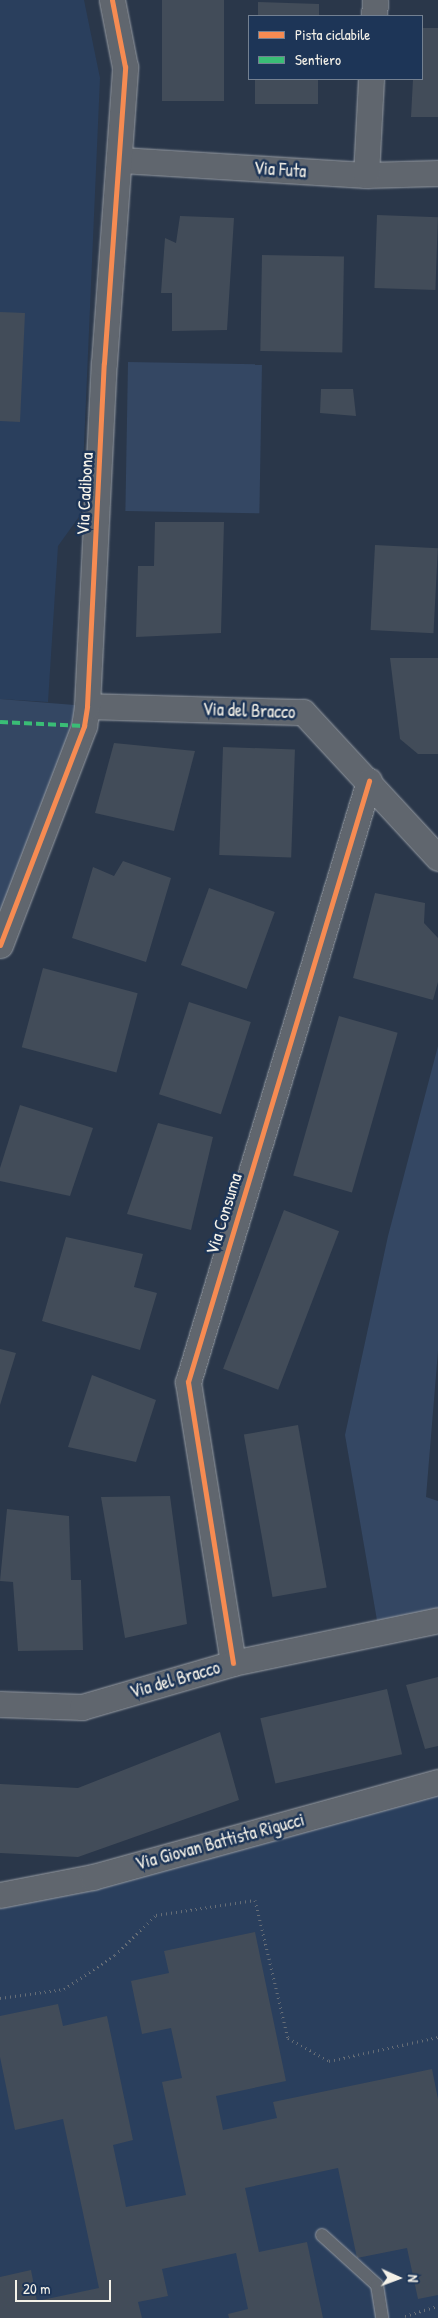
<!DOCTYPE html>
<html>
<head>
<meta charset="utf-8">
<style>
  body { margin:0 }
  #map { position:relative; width:438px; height:2318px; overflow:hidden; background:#2a374a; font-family:"Patrick Hand",sans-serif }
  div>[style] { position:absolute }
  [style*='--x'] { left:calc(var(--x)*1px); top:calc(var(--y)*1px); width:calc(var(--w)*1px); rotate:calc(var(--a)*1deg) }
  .built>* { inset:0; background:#2a3f5d }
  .green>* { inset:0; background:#344763; transform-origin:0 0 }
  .building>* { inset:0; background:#424c59; transform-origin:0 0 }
  .path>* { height:3px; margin-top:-1.5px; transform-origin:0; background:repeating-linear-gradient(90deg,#666d76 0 1px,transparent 0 5px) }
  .roads { filter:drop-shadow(0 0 1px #979ca3) drop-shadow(0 0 1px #979ca3) }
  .service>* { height:12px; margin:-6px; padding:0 6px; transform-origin:6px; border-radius:6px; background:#60666e }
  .minor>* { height:25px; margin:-12.5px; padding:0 12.5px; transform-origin:12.5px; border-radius:12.5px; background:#60666e }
  .quiet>* { height:4px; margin-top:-2px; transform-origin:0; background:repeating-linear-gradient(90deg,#3abd76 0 8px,transparent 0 12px) }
  .cycleway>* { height:5px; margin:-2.5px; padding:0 2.5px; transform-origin:2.5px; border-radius:2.5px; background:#f68b52 }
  span { translate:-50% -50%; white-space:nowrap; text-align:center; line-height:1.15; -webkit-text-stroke:5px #1d3557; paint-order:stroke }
  .street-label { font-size:18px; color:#f4f1e8 }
  .legend { position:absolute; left:248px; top:15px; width:175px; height:65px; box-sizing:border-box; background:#1d3557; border:1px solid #738091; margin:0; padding:6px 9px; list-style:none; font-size:15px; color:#f4f1e8 }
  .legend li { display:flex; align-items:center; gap:10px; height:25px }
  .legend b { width:25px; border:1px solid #738091 }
  .north { position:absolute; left:373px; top:2253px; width:50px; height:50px; -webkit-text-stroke:4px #1d3557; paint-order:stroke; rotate:92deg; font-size:14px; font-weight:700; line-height:20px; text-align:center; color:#f4f1e8 }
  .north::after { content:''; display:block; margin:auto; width:18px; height:22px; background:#f4f1e8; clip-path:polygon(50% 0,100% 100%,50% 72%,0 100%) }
  .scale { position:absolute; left:15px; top:2280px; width:96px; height:22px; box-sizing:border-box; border:2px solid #f4f1e8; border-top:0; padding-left:6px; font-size:15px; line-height:18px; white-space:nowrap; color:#f4f1e8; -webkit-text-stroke:4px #1d3557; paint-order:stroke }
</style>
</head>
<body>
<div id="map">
  <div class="built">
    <div style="clip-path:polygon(0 0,84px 0,100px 78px,81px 514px,58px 546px,48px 702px,0 699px)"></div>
    <div style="clip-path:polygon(438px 1782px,438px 2318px,0 2318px,0 1895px)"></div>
  </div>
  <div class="green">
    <div style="left:128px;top:362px;width:134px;height:149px;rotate:1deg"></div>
    <div style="clip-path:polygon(0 699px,87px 706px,0 945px)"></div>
    <div style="clip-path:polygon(438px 1046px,438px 1351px,426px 1497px,438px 1501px,438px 1620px,379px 1632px,345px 1435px,388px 1236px)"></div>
  </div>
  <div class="building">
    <div style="left:162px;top:0;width:62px;height:101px"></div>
    <div style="clip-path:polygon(258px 2px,319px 4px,319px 16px,258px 16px)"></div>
    <div style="clip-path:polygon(422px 28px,438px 28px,438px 117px,411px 117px,413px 79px,422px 79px)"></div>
    <div style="left:255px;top:79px;width:63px;height:25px"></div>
    <div style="left:377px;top:215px;width:61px;height:73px;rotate:2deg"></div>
    <div style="clip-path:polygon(180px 216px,234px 218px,227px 330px,172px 331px,172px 293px,161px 293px,165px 238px,176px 243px)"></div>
    <div style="left:262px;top:255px;width:82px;height:96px;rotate:1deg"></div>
    <div style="clip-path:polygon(0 312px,25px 313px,20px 422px,0 421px)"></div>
    <div style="clip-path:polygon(321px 389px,353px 389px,356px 416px,320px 413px)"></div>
    <div style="clip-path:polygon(155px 522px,224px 522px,221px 633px,136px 637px,138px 566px,154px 566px)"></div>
    <div style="left:375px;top:545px;width:63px;height:85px;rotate:3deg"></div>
    <div style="clip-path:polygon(390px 658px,438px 658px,438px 754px,418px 754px,400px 739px)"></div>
    <div style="clip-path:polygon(114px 743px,195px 751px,174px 831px,95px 813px)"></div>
    <div style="left:223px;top:747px;width:72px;height:108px;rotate:2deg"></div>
    <div style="clip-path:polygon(123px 861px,171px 878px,146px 962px,72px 938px,93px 867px,114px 876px)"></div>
    <div style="left:209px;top:888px;width:70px;height:82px;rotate:20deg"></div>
    <div style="clip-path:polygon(375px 893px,425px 903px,424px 923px,438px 938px,438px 982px,433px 1000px,353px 978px)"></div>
    <div style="left:43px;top:968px;width:98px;height:82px;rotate:15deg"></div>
    <div style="left:189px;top:1002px;width:65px;height:97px;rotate:18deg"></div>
    <div style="left:339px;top:1016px;width:61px;height:166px;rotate:16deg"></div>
    <div style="clip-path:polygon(20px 1105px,93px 1128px,70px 1196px,0 1181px,0 1168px)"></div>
    <div style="clip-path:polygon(158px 1123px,213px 1137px,191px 1230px,127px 1214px)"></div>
    <div style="left:284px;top:1210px;width:59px;height:170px;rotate:21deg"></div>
    <div style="clip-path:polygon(66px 1237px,143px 1254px,134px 1287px,157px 1293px,140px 1350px,42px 1321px)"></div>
    <div style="clip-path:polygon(0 1349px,16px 1353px,0 1405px)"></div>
    <div style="clip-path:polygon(92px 1375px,156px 1400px,136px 1462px,68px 1447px)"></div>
    <div style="left:298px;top:1425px;width:165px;height:55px;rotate:80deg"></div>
    <div style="clip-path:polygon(170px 1496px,187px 1624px,125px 1638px,101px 1497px)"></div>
    <div style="clip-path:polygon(7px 1509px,69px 1516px,71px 1580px,81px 1580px,83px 1650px,18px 1651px,13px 1582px,0 1581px)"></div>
    <div style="clip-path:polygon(438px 1677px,438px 1746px,425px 1749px,406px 1685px)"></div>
    <div style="left:387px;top:1689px;width:67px;height:130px;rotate:77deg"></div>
    <div style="clip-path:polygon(220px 1732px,239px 1800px,78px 1857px,0 1853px,0 1784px,78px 1788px)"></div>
    <div style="clip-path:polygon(255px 1932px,286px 2081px,216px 2096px,223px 2130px,277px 2118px,273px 2102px,432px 2069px,438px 2099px,438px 2295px,418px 2299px,407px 2248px,357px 2258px,338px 2168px,245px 2188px,259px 2252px,307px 2242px,323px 2318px,229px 2318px,228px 2314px,248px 2309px,236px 2253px,162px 2269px,168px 2296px,138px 2302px,142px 2318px,0 2318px,0 2277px,31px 2270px,37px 2301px,99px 2288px,63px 2119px,15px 2130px,0 2057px,0 2016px,58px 2004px,63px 2026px,107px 2016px,133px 2140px,113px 2145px,126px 2207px,186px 2195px,162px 2082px,182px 2078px,171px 2028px,142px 2034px,131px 1981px,169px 1973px,164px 1951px)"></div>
  </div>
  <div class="path">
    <div style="--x:0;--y:1998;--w:65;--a:-8"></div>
    <div style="--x:64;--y:1989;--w:61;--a:-33.7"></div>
    <div style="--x:115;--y:1955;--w:57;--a:-44.3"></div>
    <div style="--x:156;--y:1915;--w:100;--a:-8.6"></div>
    <div style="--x:255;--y:1900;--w:142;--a:76.6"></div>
    <div style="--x:288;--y:2038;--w:47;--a:29.3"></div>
    <div style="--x:329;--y:2061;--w:112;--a:-12.4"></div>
    <div style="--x:405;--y:2316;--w:34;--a:-17"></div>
  </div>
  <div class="roads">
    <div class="service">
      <div style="--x:322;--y:2235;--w:74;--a:42.3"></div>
      <div style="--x:377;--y:2285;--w:33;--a:81"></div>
    </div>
    <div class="minor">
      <div style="--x:374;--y:16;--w:16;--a:-86"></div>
      <div style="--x:121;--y:160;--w:245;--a:3.5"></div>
      <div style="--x:366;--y:175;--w:72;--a:-1.6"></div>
      <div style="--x:366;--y:175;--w:96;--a:-87"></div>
      <div style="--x:87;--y:706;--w:216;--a:1.6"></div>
      <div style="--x:303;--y:712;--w:199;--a:47.2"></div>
      <div style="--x:0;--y:945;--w:235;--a:-69"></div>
      <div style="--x:84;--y:726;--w:20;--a:-81"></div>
      <div style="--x:87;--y:706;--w:343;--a:-87.2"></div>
      <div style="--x:104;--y:363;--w:297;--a:-85.9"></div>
      <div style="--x:125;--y:67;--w:68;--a:-101"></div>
      <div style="--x:233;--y:1663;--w:285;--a:-99.1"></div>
      <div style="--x:188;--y:1382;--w:628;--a:-73.24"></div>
      <div style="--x:0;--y:1704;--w:82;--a:2.1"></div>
      <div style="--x:82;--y:1707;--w:157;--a:-16.2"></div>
      <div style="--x:233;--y:1663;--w:209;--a:-11.8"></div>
      <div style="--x:0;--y:1895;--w:95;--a:-11"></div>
      <div style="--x:93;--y:1877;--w:358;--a:-15.4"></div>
    </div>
  </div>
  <div class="quiet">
    <div style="--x:0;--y:722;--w:84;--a:2.7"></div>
  </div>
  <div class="cycleway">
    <div style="--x:0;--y:945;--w:235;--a:-69"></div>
    <div style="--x:84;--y:726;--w:20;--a:-81"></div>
    <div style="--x:87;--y:706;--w:343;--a:-87.2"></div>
    <div style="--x:104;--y:363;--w:297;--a:-85.9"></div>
    <div style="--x:125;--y:67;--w:68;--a:-101"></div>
    <div style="--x:233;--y:1663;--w:285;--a:-99.1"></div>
    <div style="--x:188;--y:1382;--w:628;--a:-73.24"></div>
  </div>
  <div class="street-label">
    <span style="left:280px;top:170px;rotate:4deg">Via Futa</span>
    <span style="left:85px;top:494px;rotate:-87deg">Via Cadibona</span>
    <span style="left:249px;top:711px;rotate:2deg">Via del Bracco</span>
    <span style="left:224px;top:1214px;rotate:-73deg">Via Consuma</span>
    <span style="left:175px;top:1680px;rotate:-16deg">Via del Bracco</span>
    <span style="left:220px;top:1842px;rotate:-15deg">Via Giovan Battista Rigucci</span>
  </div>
  <ul class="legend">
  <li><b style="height:6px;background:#f68b52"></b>Pista ciclabile</li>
  <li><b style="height:6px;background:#3abd76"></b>Sentiero</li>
  </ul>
  <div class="north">N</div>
  <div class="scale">20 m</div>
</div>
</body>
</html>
